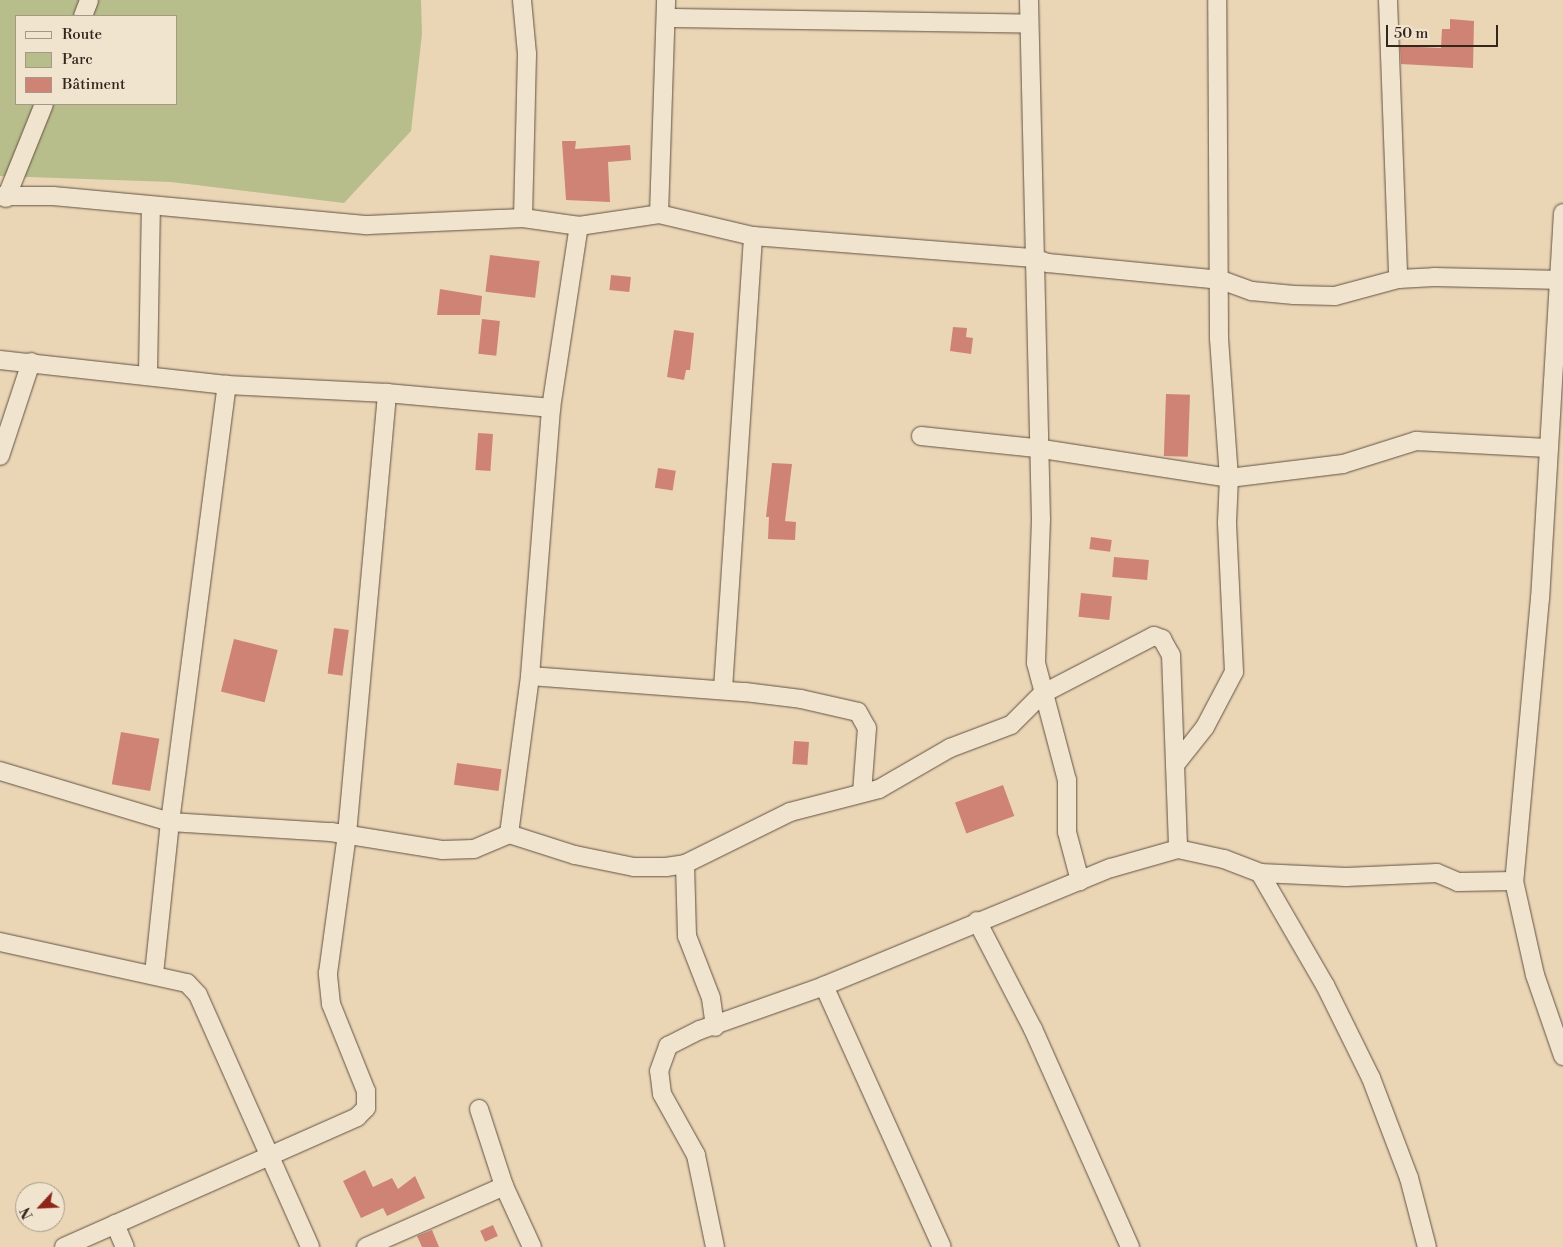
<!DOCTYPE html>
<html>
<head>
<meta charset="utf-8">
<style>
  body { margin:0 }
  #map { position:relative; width:1563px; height:1247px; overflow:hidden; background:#ead5b5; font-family:"Libre Bodoni",serif }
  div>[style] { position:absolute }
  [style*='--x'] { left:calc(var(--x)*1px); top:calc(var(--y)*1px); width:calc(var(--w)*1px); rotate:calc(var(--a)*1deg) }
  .green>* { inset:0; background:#b8bd8c }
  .building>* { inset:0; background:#cf8374; transform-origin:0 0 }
  .roads { filter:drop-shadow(0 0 1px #625243) drop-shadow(0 0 1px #625243) }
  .minor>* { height:18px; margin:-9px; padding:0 9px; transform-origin:9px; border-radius:9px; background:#f1e4cf }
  span { translate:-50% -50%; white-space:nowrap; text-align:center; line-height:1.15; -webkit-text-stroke:5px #f1e4cf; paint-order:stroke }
  .legend { position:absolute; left:15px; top:15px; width:162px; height:90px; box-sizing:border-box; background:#f1e4cf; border:1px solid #a59888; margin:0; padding:6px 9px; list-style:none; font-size:15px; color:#34261d }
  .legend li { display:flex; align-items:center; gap:10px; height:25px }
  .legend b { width:25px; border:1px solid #a59888 }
  .north { position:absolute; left:15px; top:1182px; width:50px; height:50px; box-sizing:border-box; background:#f1e4cf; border:1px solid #a59888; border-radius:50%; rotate:245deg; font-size:14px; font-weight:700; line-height:20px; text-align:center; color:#34261d }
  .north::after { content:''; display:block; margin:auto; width:18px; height:22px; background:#8f2418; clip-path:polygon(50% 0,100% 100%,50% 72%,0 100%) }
  .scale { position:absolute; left:1386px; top:25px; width:112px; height:22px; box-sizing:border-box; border:2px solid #34261d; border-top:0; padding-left:6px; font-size:15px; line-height:18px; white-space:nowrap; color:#34261d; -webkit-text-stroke:4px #f1e4cf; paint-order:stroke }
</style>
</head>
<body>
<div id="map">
  <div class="green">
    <div style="clip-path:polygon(evenodd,0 0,421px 0,422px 34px,411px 131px,344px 203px,171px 182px,0 176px,0 0,16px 16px,176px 16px,176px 104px,16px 104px,16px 16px)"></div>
  </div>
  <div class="building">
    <div style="clip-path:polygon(1450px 19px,1474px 21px,1473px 68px,1401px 64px,1400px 46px,1441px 48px,1442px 29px,1450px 29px)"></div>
    <div style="clip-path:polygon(562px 141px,576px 141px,575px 149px,630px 145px,631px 160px,608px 162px,610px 202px,566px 200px)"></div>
    <div style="left:490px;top:255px;width:50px;height:37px;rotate:7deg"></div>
    <div style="left:611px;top:275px;width:20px;height:15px;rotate:6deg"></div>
    <div style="clip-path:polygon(440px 289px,482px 296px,480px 315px,437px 315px)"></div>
    <div style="left:482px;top:319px;width:18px;height:35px;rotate:6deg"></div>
    <div style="clip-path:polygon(953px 327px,967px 328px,966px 337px,973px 338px,971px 354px,950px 351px)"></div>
    <div style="clip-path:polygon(674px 330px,694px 333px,690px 370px,686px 370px,684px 380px,667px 377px)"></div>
    <div style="left:1166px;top:394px;width:24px;height:62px;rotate:2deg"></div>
    <div style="left:478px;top:433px;width:15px;height:37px;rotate:4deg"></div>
    <div style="clip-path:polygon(772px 463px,792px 464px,785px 521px,796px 522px,795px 540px,768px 539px,769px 517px,766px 517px)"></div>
    <div style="left:658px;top:468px;width:18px;height:20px;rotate:9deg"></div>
    <div style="left:1091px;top:537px;width:21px;height:12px;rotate:8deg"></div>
    <div style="left:1114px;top:557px;width:35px;height:20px;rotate:5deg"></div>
    <div style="left:1081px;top:593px;width:31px;height:24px;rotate:6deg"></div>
    <div style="left:334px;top:628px;width:15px;height:46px;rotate:8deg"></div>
    <div style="left:234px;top:639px;width:45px;height:54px;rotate:14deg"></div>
    <div style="left:121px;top:732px;width:39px;height:53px;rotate:10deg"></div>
    <div style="left:794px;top:741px;width:15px;height:23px;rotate:4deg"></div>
    <div style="left:457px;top:763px;width:45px;height:22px;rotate:8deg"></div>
    <div style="left:1003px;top:785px;width:33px;height:51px;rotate:70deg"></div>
    <div style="clip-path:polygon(365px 1170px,373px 1187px,392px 1178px,398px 1189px,415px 1176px,425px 1198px,387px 1216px,383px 1208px,361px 1218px,343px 1181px)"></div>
    <div style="left:493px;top:1225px;width:12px;height:14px;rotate:66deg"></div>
    <div style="clip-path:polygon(432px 1230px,439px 1247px,422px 1247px,417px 1236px)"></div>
  </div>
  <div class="roads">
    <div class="minor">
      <div style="--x:522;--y:0;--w:54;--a:84.7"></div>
      <div style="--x:527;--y:54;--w:164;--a:91.4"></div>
      <div style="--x:1029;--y:0;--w:519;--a:88.68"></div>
      <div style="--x:1041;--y:519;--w:144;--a:92"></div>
      <div style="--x:1036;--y:663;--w:121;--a:75.2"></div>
      <div style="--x:1067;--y:780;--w:52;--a:90"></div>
      <div style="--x:1067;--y:832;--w:51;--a:75.1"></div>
      <div style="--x:1388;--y:0;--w:279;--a:87.9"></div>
      <div style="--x:83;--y:16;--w:17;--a:-69"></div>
      <div style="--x:667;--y:18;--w:362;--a:0.9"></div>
      <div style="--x:0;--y:196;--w:53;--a:0"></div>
      <div style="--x:53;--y:196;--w:316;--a:5.3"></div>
      <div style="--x:368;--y:225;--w:155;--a:-2.6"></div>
      <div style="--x:523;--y:218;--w:57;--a:8.1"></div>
      <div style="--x:579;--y:226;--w:81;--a:-8.5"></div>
      <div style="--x:659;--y:214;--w:97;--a:13.2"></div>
      <div style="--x:753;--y:236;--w:282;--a:4.5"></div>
      <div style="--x:1034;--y:258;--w:15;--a:20"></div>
      <div style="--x:1048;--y:263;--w:174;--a:5.6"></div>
      <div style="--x:1221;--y:280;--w:33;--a:20"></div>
      <div style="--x:1252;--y:291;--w:42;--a:5.4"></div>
      <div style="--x:1294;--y:295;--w:41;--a:1.4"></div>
      <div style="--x:1335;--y:296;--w:65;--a:-15.1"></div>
      <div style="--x:1398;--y:279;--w:36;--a:-3"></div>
      <div style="--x:1434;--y:277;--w:129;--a:1.3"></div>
      <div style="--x:6;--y:198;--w:101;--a:-68"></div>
      <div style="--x:1563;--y:213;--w:386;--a:93.4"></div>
      <div style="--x:1540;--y:598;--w:284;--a:95.2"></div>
      <div style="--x:1514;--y:881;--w:96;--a:77.4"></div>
      <div style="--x:1535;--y:975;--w:86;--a:70.9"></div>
      <div style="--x:659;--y:214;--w:214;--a:-88.1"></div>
      <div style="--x:0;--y:360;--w:228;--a:6.3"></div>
      <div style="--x:227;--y:385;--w:160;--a:2.9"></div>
      <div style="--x:387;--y:393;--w:165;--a:5.2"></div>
      <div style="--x:148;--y:374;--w:166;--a:-89"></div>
      <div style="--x:921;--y:436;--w:116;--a:6"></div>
      <div style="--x:1036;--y:448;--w:195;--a:8.8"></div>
      <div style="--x:1229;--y:478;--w:115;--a:-7"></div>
      <div style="--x:1343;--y:464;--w:77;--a:-17.5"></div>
      <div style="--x:1416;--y:441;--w:131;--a:3.1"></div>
      <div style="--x:0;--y:456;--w:99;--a:-71.7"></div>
      <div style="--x:530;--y:676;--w:216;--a:4.3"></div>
      <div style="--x:745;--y:692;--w:56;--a:7.1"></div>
      <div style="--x:801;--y:699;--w:58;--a:12.8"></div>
      <div style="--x:858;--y:712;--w:18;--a:61"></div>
      <div style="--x:867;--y:728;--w:65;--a:94.4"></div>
      <div style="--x:723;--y:689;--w:454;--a:-86.2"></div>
      <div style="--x:1175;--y:765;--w:48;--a:-51.7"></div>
      <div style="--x:1205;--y:727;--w:62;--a:-62.2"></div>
      <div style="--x:1234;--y:672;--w:150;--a:-92.7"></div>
      <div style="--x:1227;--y:522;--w:44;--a:-87.4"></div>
      <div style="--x:1229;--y:478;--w:140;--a:-94.1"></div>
      <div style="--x:1219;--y:338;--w:338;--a:-90.3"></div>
      <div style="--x:0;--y:771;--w:177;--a:16.7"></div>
      <div style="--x:170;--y:822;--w:161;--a:3.6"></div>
      <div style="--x:331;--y:832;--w:112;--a:9.2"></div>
      <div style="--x:442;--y:850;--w:32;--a:-2"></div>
      <div style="--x:474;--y:849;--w:38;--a:-23"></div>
      <div style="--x:509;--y:834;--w:69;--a:17.7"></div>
      <div style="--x:575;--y:855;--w:60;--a:11.5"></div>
      <div style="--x:634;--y:867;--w:32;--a:0"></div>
      <div style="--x:666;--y:867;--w:19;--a:-9"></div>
      <div style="--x:685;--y:864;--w:117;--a:-26.3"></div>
      <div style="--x:790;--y:812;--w:92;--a:-14.5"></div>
      <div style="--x:879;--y:789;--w:82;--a:-30"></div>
      <div style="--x:950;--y:748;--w:65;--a:-20.7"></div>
      <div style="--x:1011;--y:725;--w:44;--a:-45"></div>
      <div style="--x:1042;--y:694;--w:126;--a:-27.4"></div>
      <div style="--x:1154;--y:636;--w:9;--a:21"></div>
      <div style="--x:1162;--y:639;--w:18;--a:61"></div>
      <div style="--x:1171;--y:655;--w:194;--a:87.9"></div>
      <div style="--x:509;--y:834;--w:159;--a:-82.4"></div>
      <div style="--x:530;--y:676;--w:269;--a:-85.5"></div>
      <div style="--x:551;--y:408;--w:184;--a:-81.3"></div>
      <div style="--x:685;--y:864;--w:72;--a:88.4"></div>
      <div style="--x:687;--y:936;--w:66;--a:68.8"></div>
      <div style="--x:711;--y:998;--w:29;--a:82"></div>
      <div style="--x:1260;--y:873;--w:129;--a:59.9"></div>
      <div style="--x:1325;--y:985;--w:104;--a:63.7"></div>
      <div style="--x:1371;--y:1078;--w:107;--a:69.2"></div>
      <div style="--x:1409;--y:1178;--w:71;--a:75.4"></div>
      <div style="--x:977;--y:921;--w:122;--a:62.6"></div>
      <div style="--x:1033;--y:1029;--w:239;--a:66"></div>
      <div style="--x:0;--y:942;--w:191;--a:12.4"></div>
      <div style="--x:187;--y:983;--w:16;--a:47"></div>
      <div style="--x:198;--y:995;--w:276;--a:66"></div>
      <div style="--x:154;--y:974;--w:153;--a:-84"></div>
      <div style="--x:170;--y:822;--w:441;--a:-82.6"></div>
      <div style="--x:824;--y:986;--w:286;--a:65.7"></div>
      <div style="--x:479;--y:1109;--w:81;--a:72"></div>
      <div style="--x:504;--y:1186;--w:67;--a:65.3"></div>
      <div style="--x:115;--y:1224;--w:25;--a:67"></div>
      <div style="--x:64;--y:1247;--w:321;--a:-23.9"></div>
      <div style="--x:357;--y:1117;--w:13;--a:-45"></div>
      <div style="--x:366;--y:1108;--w:17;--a:-90"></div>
      <div style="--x:366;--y:1091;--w:94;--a:-111.9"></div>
      <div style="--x:331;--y:1004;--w:31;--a:-96"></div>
      <div style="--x:328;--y:973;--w:140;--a:-82.2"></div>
      <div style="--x:347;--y:834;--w:443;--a:-84.8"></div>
      <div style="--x:366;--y:1247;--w:151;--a:-23.8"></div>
      <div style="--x:715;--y:1247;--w:94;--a:-101.7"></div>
      <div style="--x:696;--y:1155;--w:70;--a:-119.1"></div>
      <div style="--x:662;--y:1094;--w:23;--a:-97"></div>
      <div style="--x:659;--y:1071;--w:27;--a:-70"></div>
      <div style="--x:668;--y:1046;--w:36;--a:-27"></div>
      <div style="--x:700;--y:1030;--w:132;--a:-19.5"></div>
      <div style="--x:824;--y:986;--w:310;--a:-22.4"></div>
      <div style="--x:1111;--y:868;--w:70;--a:-15.8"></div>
      <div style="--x:1178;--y:849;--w:47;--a:12.3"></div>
      <div style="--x:1224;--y:859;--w:39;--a:21"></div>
      <div style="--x:1260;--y:873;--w:86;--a:2.7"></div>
      <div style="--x:1346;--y:877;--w:91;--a:-2.5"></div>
      <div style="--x:1437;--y:873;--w:23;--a:23"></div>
      <div style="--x:1458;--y:882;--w:56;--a:-1"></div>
    </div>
  </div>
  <ul class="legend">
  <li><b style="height:6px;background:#f1e4cf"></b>Route</li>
  <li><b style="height:14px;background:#b8bd8c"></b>Parc</li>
  <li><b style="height:14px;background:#cf8374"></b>Bâtiment</li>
  </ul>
  <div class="north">N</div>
  <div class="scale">50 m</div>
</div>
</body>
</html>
